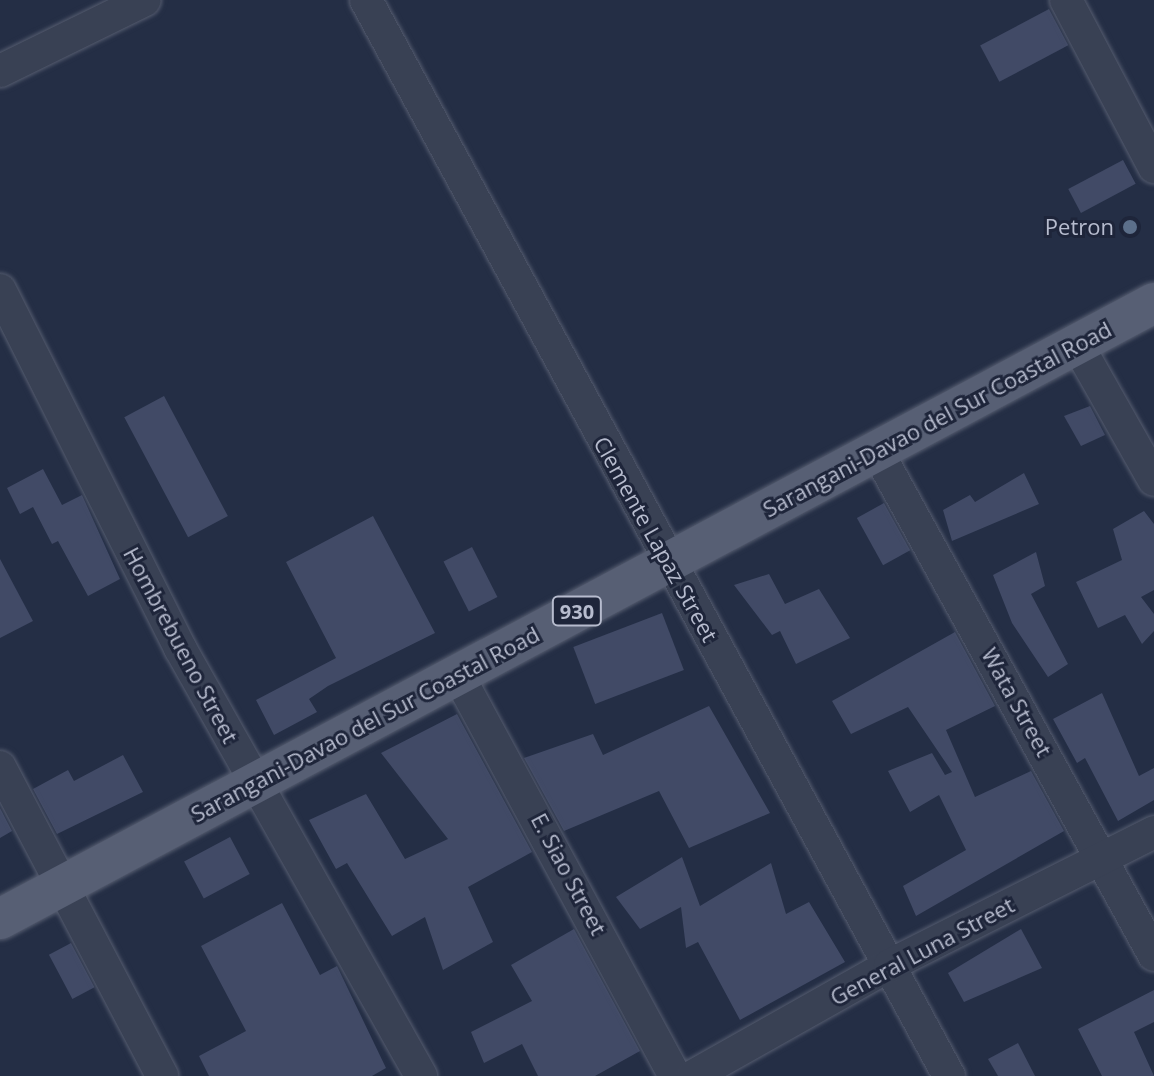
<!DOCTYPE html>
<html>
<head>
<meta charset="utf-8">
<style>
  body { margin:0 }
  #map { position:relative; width:1154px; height:1076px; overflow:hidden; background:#242e45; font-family:"Open Sans",sans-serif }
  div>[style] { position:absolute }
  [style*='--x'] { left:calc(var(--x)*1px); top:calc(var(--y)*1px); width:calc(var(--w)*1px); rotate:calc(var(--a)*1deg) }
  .building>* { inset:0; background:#414a66; transform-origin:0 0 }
  .roads { filter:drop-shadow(0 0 2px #555c6f) drop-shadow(0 0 2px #555c6f) }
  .minor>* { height:32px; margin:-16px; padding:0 16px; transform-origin:16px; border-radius:16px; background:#394154 }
  .major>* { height:40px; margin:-20px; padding:0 20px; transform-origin:20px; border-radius:20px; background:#575f74 }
  .dots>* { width:22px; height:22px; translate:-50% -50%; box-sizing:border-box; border:4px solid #1e253a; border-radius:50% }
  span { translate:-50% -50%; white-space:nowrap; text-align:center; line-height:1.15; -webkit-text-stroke:6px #1e253a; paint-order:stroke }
  .shield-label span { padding:2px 6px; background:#1e253a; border:2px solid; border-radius:6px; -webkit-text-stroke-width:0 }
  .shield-label { font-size:20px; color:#b7bcce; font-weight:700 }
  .poi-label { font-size:22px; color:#b7bcce }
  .right { translate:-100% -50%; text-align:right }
  .street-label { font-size:22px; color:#b7bcce }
</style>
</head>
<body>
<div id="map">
  <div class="building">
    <div style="left:1049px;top:9px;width:41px;height:78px;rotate:62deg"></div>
    <div style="left:1123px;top:160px;width:27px;height:62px;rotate:62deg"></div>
    <div style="left:164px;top:396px;width:136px;height:45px;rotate:62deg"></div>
    <div style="clip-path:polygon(1090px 406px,1105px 435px,1081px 446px,1064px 416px)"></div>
    <div style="clip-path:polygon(43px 469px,62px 505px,82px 495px,120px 579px,88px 596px,58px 541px,52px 544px,33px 507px,20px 514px,7px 488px)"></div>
    <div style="clip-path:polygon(1024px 473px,1039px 504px,952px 541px,943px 510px,970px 495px,975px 502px)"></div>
    <div style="left:884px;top:503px;width:54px;height:31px;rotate:61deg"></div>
    <div style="clip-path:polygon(1144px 511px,1154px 524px,1154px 590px,1141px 597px,1154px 614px,1154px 631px,1142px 644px,1125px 615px,1098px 628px,1076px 582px,1122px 560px,1113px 529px)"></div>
    <div style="clip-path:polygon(373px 516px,435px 633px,328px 686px,309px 699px,317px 712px,274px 735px,256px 700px,336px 658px,286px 562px)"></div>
    <div style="left:472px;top:547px;width:56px;height:32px;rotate:63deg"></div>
    <div style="clip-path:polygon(1036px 552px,1045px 586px,1031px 594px,1068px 664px,1048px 677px,1012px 623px,993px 575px)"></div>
    <div style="clip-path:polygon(0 559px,33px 621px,0 638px)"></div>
    <div style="clip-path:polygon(769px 574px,785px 604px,819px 589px,850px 638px,796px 664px,780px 631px,772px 635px,734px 585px)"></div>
    <div style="left:662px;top:613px;width:61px;height:95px;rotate:69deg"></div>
    <div style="clip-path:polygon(955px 632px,995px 706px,946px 730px,975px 797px,1031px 771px,1064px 831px,916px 916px,903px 886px,966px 850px,939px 795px,910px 812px,888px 771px,932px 753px,945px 775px,952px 772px,908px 707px,851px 734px,832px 701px)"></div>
    <div style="clip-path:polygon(1102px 693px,1139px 776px,1154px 768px,1154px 800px,1118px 821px,1085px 758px,1077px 763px,1053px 719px)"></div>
    <div style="clip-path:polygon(709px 706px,770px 813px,689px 848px,659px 791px,564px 831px,524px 758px,593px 734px,603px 755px)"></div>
    <div style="clip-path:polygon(457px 714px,532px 852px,468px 887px,493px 942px,443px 970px,425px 917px,392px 936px,347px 863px,336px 869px,309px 820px,366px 794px,405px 859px,448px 839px,381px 753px)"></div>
    <div style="clip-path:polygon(123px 755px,143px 792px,57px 834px,33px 789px,68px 770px,74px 781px)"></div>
    <div style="clip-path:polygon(0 808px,12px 831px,0 838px)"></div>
    <div style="left:230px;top:837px;width:42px;height:52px;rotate:62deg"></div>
    <div style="clip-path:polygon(682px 857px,700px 906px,771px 863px,786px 914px,809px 902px,845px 962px,740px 1020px,698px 942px,686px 948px,681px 907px,640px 929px,616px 897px)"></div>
    <div style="clip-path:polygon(282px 903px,320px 975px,337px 966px,386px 1068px,372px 1076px,209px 1076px,199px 1056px,246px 1031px,201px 946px)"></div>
    <div style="clip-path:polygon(574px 929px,640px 1051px,595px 1076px,538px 1076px,522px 1044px,484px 1063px,471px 1032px,532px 1001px,511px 965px)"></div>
    <div style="clip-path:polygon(1021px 929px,1042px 968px,964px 1002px,948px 973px)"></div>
    <div style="left:71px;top:943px;width:50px;height:25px;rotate:62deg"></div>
    <div style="clip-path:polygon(1154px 990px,1154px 1022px,1134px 1032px,1154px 1076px,1102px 1076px,1078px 1029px)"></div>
    <div style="clip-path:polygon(1018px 1043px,1035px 1076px,998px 1076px,988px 1059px)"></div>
  </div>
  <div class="roads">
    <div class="minor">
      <div style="--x:366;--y:0;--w:1224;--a:61.55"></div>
      <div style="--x:1066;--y:0;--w:189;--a:62.2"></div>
      <div style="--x:0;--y:71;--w:161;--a:-26.1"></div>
      <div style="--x:0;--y:290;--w:401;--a:63.3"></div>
      <div style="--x:180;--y:648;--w:491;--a:60.6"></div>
      <div style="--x:1077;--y:344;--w:156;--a:60.5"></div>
      <div style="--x:877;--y:451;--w:575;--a:61.21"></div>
      <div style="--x:458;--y:675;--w:456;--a:61.6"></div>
      <div style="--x:0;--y:767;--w:349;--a:62.3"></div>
      <div style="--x:693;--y:1076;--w:226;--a:-29.4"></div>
      <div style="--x:890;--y:965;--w:296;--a:-26.7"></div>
    </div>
    <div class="major">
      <div style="--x:0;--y:919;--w:1308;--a:-28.09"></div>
    </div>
  </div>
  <div class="dots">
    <div style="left:1130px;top:227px;background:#5c6f8a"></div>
  </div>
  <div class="shield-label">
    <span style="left:577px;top:611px">930</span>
  </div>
  <div class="poi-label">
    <span class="right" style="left:1114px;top:227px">Petron</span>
  </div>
  <div class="street-label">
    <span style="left:937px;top:419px;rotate:-28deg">Sarangani-Davao del Sur Coastal Road</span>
    <span style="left:656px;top:539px;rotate:61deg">Clemente Lapaz Street</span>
    <span style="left:181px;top:645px;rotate:62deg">Hombrebueno Street</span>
    <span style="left:1017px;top:702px;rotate:61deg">Wata Street</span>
    <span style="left:365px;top:724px;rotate:-28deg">Sarangani-Davao del Sur Coastal Road</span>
    <span style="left:569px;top:874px;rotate:62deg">E. Siao Street</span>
    <span style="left:922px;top:951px;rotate:-28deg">General Luna Street</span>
  </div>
</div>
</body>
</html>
